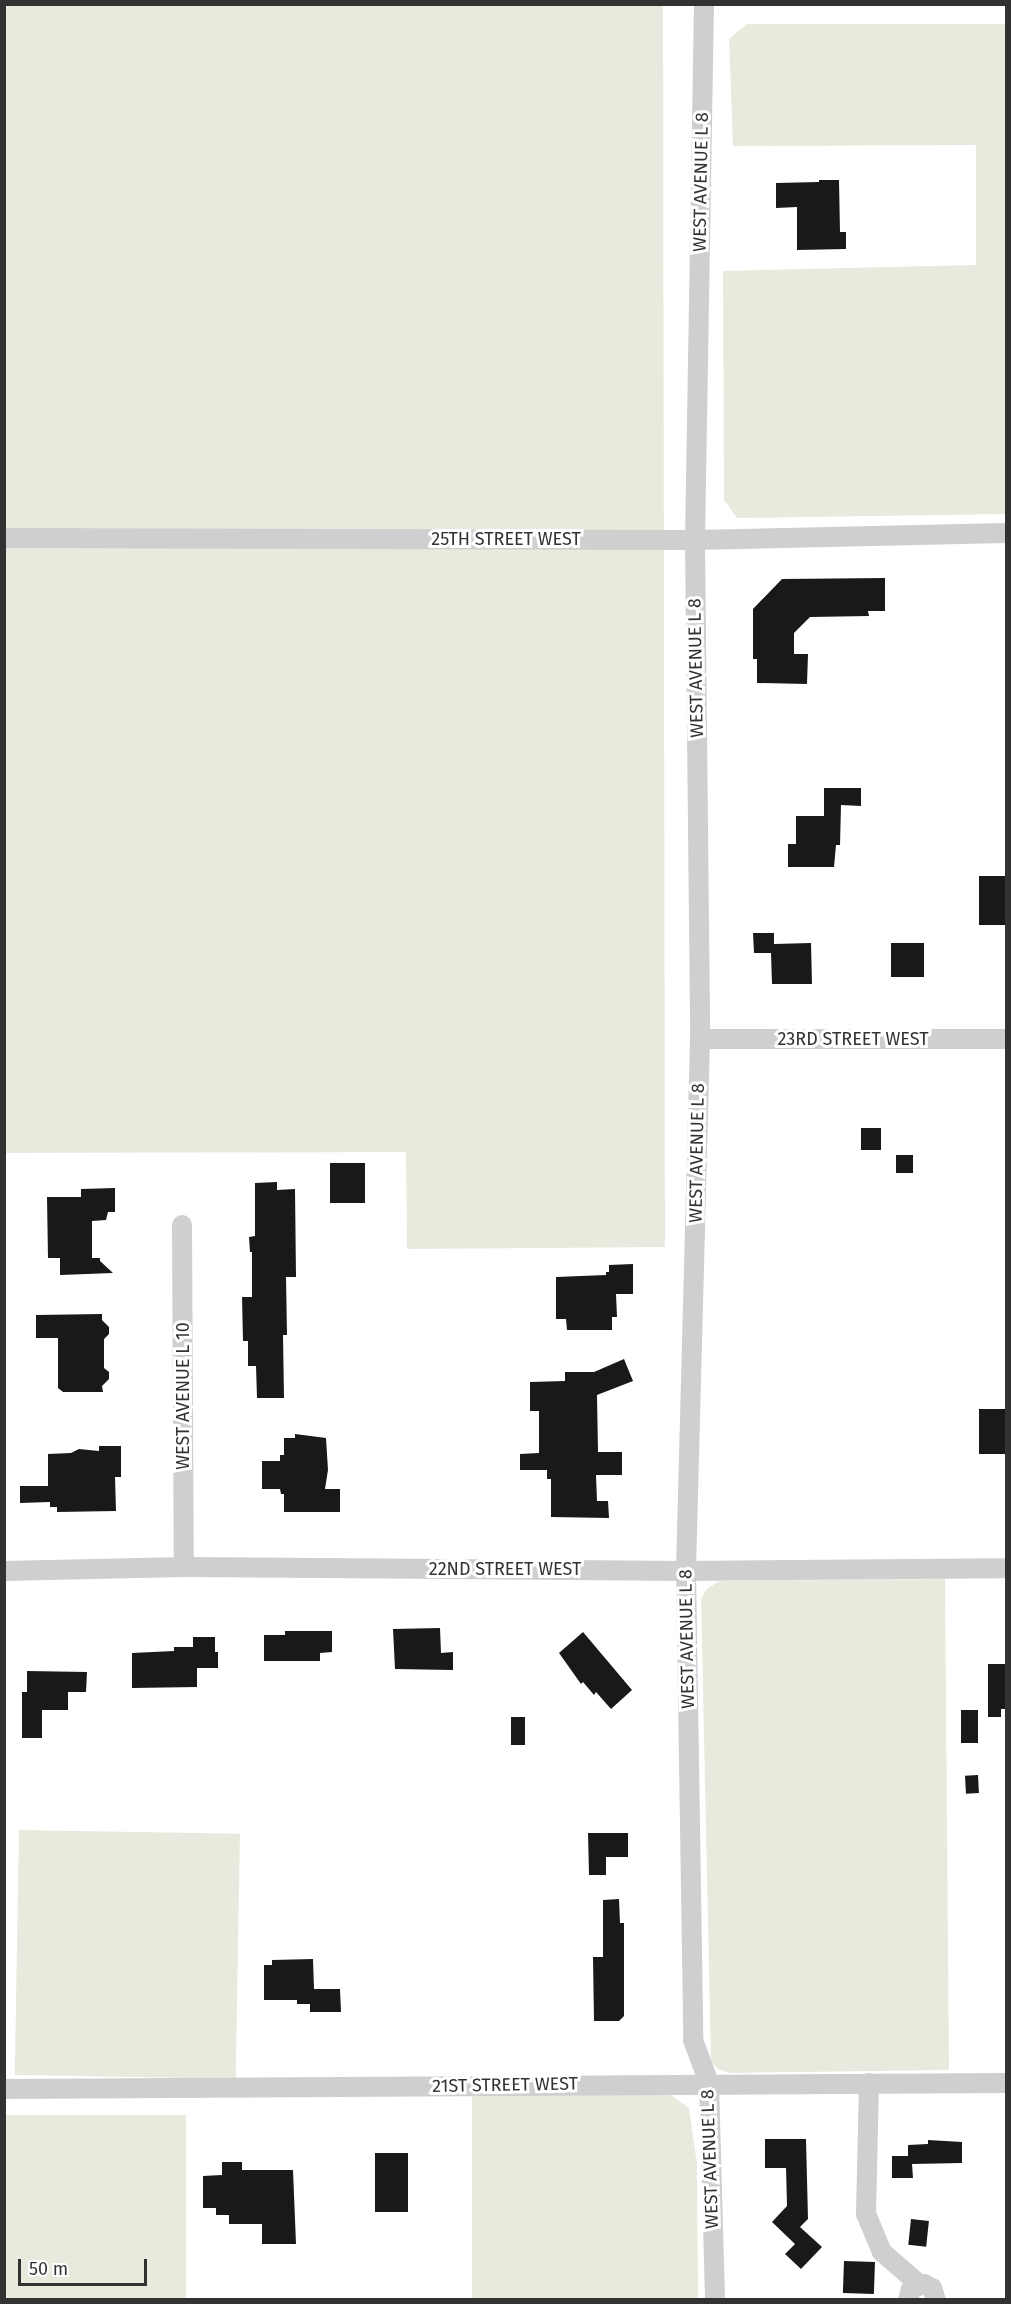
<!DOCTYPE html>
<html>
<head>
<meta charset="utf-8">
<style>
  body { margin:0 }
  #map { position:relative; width:1011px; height:2304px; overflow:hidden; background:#fff; font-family:"Fira Sans",sans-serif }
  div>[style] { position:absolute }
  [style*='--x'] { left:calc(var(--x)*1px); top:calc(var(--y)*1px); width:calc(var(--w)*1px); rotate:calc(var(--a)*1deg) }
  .green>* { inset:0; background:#e7ebde; transform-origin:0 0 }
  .building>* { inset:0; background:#191919; transform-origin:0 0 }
  .minor>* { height:20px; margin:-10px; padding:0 10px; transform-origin:10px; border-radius:10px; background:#cfcfcf }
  span { translate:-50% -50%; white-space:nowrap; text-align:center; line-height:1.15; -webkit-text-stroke:6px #fff; paint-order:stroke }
  .street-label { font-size:18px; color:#323232 }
  .frame { position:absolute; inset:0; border:6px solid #323232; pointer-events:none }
  .scale { position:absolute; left:18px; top:2259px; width:129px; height:27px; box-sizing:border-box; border:3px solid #323232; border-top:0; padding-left:8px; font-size:18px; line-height:21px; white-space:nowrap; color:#323232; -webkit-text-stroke:4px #fff; paint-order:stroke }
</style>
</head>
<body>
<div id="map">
  <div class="green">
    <div style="clip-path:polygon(4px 5px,663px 5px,665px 1247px,407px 1249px,406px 1152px,5px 1153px)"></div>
    <div style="clip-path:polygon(747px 24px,1006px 24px,1006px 514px,737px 518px,724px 500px,723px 271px,976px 265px,976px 145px,733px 146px,729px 39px)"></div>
    <div style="clip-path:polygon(945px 1579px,949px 2070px,730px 2073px,718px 2069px,711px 2061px,701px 1598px,707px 1589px,719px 1581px)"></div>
    <div style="left:19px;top:1830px;width:221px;height:245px;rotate:1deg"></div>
    <div style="clip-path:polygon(668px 2093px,689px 2108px,697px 2164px,698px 2299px,472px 2300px,472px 2094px)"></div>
    <div style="left:5px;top:2115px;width:181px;height:184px"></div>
  </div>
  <div class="building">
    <div style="clip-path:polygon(819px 180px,839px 180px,840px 232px,846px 232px,846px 249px,797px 250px,797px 207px,776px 208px,776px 183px,819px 182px)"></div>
    <div style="clip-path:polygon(885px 578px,885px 611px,868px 611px,869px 616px,810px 617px,794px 633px,794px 654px,808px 654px,807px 684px,757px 683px,757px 659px,753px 659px,753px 609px,782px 579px)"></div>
    <div style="clip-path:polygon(824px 788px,861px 788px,861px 806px,841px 805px,840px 845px,836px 845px,834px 867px,788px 867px,788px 844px,796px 844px,796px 816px,824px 816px)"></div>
    <div style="left:979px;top:876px;width:27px;height:49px"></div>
    <div style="clip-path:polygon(753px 933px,774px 933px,774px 944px,811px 943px,812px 984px,772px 984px,771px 953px,754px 953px)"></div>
    <div style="left:891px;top:943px;width:33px;height:34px"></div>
    <div style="left:861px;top:1128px;width:20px;height:22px"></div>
    <div style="left:896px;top:1155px;width:17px;height:18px"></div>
    <div style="left:365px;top:1163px;width:40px;height:35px;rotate:90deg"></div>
    <div style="clip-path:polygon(277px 1182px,277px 1190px,295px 1189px,296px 1277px,286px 1277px,287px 1335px,283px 1335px,284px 1398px,257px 1398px,256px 1366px,248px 1366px,248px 1341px,243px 1341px,242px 1297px,252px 1297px,252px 1252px,250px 1252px,249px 1237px,255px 1236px,255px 1183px)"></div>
    <div style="clip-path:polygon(115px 1188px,115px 1212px,108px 1212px,106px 1220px,92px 1221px,92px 1258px,100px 1258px,100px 1261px,113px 1273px,60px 1275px,60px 1258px,48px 1258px,47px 1197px,81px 1197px,81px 1189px)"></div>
    <div style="clip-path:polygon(633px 1264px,633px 1294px,616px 1294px,617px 1317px,612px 1317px,612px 1330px,567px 1330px,566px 1319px,556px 1319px,556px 1277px,606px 1275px,606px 1272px,609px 1272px,609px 1265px)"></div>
    <div style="clip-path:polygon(102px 1314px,102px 1320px,109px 1327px,109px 1334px,104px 1339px,104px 1368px,109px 1372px,109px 1379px,102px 1386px,103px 1392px,63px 1392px,58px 1388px,58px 1338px,36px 1338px,36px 1315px)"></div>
    <div style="clip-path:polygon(624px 1359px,633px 1381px,597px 1395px,598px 1452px,622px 1452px,622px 1475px,596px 1475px,597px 1501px,608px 1501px,609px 1518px,551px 1517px,551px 1479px,547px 1479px,547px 1470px,520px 1470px,520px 1454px,539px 1453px,539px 1411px,530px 1411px,530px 1382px,565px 1381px,565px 1372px,594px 1372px)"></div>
    <div style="left:1006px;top:1409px;width:45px;height:27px;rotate:90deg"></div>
    <div style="clip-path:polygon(295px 1434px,326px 1438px,328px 1470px,325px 1489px,340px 1489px,340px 1512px,284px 1512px,284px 1494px,281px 1494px,280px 1489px,262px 1489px,262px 1461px,280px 1461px,280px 1455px,284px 1455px,284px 1438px,295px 1438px)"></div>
    <div style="clip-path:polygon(99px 1446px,121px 1446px,121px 1477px,115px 1477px,116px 1511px,57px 1512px,57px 1507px,50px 1507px,50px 1502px,20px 1503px,20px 1486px,48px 1486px,48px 1454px,71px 1453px,79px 1449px,99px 1451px)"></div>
    <div style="clip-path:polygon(440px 1628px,441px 1653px,453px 1652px,453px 1670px,395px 1669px,393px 1629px)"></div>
    <div style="clip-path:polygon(285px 1631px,332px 1631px,332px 1652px,320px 1653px,320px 1661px,264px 1661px,264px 1635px,285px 1635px)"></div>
    <div style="clip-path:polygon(583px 1632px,632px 1690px,611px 1709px,596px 1692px,594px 1695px,583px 1682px,581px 1684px,559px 1653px)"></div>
    <div style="clip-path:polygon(193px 1637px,215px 1637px,215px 1652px,218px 1652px,218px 1668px,197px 1668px,197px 1687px,132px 1688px,132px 1653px,174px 1651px,174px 1647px,193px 1647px)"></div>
    <div style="clip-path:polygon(988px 1664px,1006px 1664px,1006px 1709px,1001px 1709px,1001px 1717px,988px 1717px)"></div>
    <div style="clip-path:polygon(27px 1671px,87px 1672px,86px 1692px,68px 1692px,68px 1710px,42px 1710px,42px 1738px,22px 1738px,22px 1692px,27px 1692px)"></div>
    <div style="left:978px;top:1710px;width:33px;height:17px;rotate:90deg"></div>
    <div style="left:511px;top:1717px;width:14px;height:28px"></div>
    <div style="left:978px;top:1775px;width:18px;height:13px;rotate:87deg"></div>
    <div style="clip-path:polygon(588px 1833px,628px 1833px,628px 1857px,606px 1857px,606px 1875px,589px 1875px)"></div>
    <div style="clip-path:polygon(619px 1899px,620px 1923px,624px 1923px,624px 2016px,619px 2021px,594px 2021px,593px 1957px,603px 1957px,603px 1900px)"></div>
    <div style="clip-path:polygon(313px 1959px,314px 1989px,340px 1989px,341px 2012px,310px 2012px,310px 2004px,297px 2004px,297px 2000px,264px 2000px,264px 1965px,272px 1965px,272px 1960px)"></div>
    <div style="clip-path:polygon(765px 2139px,806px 2139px,808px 2219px,800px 2227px,822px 2247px,801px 2269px,785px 2254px,795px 2244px,772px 2222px,787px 2206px,786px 2168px,765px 2168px)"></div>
    <div style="clip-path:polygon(928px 2140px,962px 2142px,962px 2163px,912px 2164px,913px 2178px,892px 2178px,892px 2156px,908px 2156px,908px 2145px,928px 2144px)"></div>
    <div style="left:375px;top:2153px;width:33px;height:59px"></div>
    <div style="clip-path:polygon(222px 2162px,242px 2162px,242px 2170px,293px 2170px,296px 2244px,262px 2244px,262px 2224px,229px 2224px,229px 2215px,216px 2215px,216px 2208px,203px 2208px,203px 2176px,222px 2175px)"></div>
    <div style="left:911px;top:2219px;width:18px;height:26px;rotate:6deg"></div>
    <div style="left:844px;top:2261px;width:31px;height:32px;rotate:2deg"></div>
  </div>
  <div class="minor">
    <div style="--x:704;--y:4;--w:536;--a:90.96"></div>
    <div style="--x:695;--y:540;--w:499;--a:89.4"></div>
    <div style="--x:700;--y:1039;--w:532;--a:91.51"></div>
    <div style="--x:686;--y:1571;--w:469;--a:89.1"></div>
    <div style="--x:693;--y:2040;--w:46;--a:69.6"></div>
    <div style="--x:709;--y:2083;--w:217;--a:88.4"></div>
    <div style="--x:4;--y:538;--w:691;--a:0.17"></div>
    <div style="--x:695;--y:540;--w:311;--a:-1.3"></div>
    <div style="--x:700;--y:1039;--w:306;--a:0"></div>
    <div style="--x:182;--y:1225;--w:342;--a:89.7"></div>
    <div style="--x:4;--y:1571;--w:180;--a:-1.3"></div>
    <div style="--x:184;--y:1567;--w:502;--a:0.46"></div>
    <div style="--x:686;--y:1571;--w:320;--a:-0.5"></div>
    <div style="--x:869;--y:2083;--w:131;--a:91.3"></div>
    <div style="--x:866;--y:2214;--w:41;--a:67.2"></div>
    <div style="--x:882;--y:2252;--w:49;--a:40.9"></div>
    <div style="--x:4;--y:2089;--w:1002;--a:-0.34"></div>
    <div style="--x:908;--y:2300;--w:11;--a:-75"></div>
    <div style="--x:911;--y:2289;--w:14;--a:-21"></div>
    <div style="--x:924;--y:2284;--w:9;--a:27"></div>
    <div style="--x:932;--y:2288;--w:13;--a:72"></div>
  </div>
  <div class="street-label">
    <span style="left:701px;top:182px;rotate:-89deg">WEST AVENUE L 8</span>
    <span style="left:506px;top:539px">25TH STREET WEST</span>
    <span style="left:696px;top:668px;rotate:-91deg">WEST AVENUE L 8</span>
    <span style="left:853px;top:1039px">23RD STREET WEST</span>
    <span style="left:697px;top:1153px;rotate:-89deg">WEST AVENUE L 8</span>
    <span style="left:183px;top:1396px;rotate:-90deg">WEST AVENUE L 10</span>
    <span style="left:505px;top:1569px">22ND STREET WEST</span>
    <span style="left:687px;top:1639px;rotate:-91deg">WEST AVENUE L 8</span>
    <span style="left:505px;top:2085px;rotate:-1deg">21ST STREET WEST</span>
    <span style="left:710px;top:2159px;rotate:-92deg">WEST AVENUE L 8</span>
  </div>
  <div class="frame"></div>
  <div class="scale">50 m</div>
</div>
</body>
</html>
